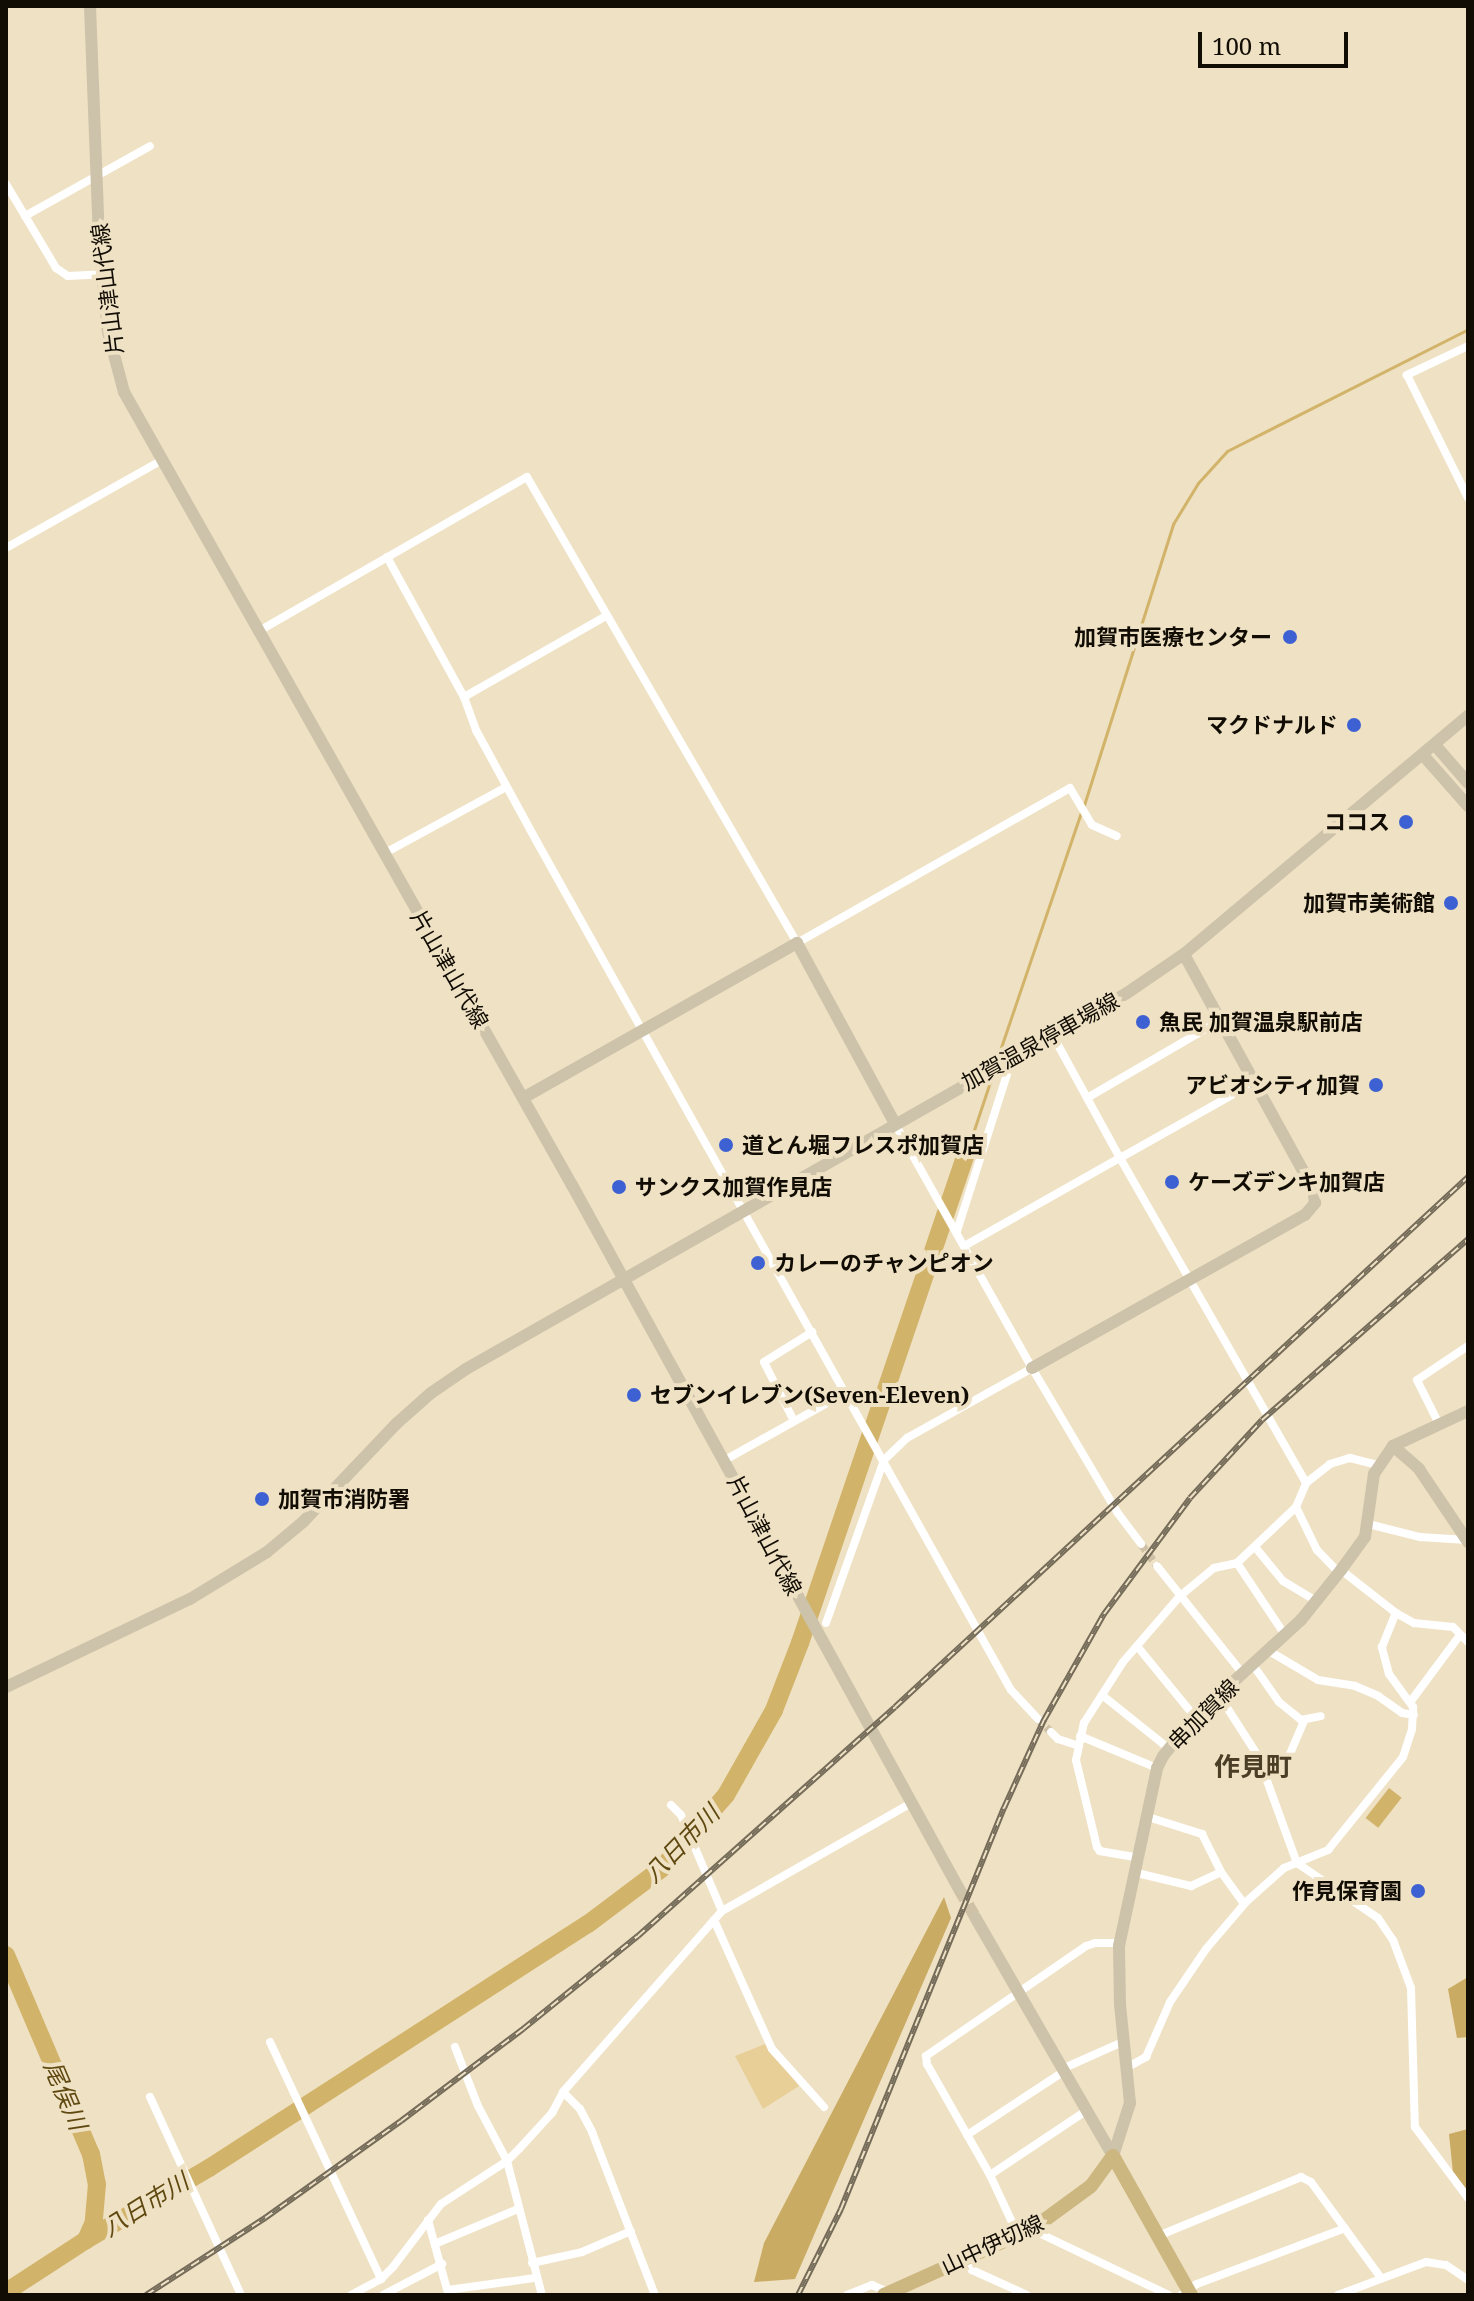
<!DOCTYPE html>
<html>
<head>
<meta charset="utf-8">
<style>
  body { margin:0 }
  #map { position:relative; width:1474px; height:2301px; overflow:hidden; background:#efe1c3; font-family:"Noto Serif","Noto Sans JP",serif }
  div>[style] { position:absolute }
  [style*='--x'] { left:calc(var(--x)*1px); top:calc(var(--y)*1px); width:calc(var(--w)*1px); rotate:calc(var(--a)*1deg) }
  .green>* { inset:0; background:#e8cf97 }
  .forest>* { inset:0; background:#caab63 }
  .water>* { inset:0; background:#d2b36a; transform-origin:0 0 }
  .stream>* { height:3px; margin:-1.5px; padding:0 1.5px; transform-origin:1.5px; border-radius:1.5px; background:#d2b36a }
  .river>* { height:18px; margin:-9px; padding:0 9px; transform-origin:9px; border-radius:9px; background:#d2b36a }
  .street-tunnel>* { height:8px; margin-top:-4px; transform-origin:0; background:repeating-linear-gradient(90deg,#cec1a6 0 8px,transparent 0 12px) }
  .secondary-tunnel>* { height:12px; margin-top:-6px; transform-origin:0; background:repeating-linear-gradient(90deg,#cec1a6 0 12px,transparent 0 18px) }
  .street>* { height:8px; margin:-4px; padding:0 4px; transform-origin:4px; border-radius:4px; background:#fff }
  .secondary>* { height:12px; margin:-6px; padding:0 6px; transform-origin:6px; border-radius:6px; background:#cdc3aa }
  .primary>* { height:14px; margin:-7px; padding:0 7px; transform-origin:7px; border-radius:7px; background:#cdb781 }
  .rail>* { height:6px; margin-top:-3px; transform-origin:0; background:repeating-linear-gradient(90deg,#efe1c3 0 9px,#746b59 0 18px); box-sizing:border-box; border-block:2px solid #746b59 }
  .dots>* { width:22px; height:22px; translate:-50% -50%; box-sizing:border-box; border:4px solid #efe1c3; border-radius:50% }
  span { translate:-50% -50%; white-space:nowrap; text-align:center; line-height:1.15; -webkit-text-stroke:8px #efe1c3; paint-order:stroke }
  .street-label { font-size:22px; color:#110c04 }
  .poi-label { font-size:22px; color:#110c04; font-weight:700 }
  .right { translate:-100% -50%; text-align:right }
  .left { translate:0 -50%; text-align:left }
  .water-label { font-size:24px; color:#5f4910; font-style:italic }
  .quarter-label { font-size:26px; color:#4a3f26; font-weight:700 }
  .frame { position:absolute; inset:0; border:8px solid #110c04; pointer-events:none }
  .scale { position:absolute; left:1198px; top:32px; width:150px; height:36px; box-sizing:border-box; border:4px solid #110c04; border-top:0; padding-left:10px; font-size:24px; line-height:28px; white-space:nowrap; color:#110c04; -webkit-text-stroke:6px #efe1c3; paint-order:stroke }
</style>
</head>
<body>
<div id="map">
  <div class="green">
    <div style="clip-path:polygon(765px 2044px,799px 2086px,763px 2109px,735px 2056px)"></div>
  </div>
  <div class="forest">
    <div style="clip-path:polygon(944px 1897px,951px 1918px,795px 2279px,754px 2282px,764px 2243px)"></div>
    <div style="clip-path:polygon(1468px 1977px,1468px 2037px,1457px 2038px,1448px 1989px)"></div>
    <div style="clip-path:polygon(1468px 2129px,1468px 2191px,1453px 2173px,1449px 2134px)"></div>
  </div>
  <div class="water">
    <div style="left:1389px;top:1788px;width:16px;height:38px;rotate:38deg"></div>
  </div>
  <div class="stream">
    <div style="--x:1084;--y:805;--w:295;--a:-72.4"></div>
    <div style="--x:1173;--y:524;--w:48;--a:-58.6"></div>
    <div style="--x:1198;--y:483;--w:43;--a:-47.8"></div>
    <div style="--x:1227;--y:451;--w:270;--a:-26.8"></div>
    <div style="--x:996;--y:1062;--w:264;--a:-71.2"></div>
    <div style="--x:970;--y:1142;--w:73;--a:-71.6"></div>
  </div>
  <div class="river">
    <div style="--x:6;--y:1955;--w:216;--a:66.9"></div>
    <div style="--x:91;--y:2154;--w:31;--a:79"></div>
    <div style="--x:97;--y:2184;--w:38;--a:95"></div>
    <div style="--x:94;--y:2222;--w:20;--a:114"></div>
    <div style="--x:6;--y:2292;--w:95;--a:-33"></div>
    <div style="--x:86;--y:2240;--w:143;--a:-30.3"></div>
    <div style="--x:209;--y:2168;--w:451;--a:-32.8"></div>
    <div style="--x:588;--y:1924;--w:91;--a:-37"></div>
    <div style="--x:661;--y:1869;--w:98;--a:-48.7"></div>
    <div style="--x:726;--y:1795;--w:98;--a:-60.5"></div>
    <div style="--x:774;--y:1710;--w:72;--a:-68.8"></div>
    <div style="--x:800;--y:1643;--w:529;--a:-71.26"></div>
  </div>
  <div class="street-tunnel">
    <div style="--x:1141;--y:1544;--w:27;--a:54"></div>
    <div style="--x:1038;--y:1719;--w:18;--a:45"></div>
  </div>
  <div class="secondary-tunnel">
    <div style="--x:959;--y:1889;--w:32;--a:60"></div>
  </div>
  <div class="street">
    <div style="--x:6;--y:184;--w:98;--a:59.2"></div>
    <div style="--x:56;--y:268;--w:14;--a:34"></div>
    <div style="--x:68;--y:276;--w:35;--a:-3"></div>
    <div style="--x:25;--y:216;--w:143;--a:-29.2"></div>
    <div style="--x:1468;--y:346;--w:68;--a:154.6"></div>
    <div style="--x:1407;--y:375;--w:137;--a:63.6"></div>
    <div style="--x:6;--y:548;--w:179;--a:-29.4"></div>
    <div style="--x:387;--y:557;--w:160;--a:61.2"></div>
    <div style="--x:464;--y:697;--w:37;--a:70"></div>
    <div style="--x:477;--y:732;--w:125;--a:61.4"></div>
    <div style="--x:537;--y:842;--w:971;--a:60.8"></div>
    <div style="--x:1011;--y:1690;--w:40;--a:47"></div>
    <div style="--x:259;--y:631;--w:309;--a:-29.9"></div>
    <div style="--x:527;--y:477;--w:539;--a:59.91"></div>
    <div style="--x:797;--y:943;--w:314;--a:-29.6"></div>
    <div style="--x:1070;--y:788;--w:43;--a:59.3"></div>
    <div style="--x:1092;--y:825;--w:27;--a:24"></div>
    <div style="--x:464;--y:697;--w:163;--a:-29.7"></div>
    <div style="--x:385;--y:853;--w:138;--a:-28.6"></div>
    <div style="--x:1052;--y:1034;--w:141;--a:61.3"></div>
    <div style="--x:1120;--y:1158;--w:155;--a:-29.4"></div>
    <div style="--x:1087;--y:1098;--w:155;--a:-30.2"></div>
    <div style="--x:894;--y:1122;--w:282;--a:60.7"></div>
    <div style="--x:1032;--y:1368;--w:167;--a:59.4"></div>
    <div style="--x:1117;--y:1512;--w:40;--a:53"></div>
    <div style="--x:957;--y:1231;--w:184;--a:-72.3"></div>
    <div style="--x:966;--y:1245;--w:177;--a:-29.5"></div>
    <div style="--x:1120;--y:1158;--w:374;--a:60.2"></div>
    <div style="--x:794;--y:1421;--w:66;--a:-117"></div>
    <div style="--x:764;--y:1362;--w:57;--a:-32"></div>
    <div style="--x:1439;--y:1424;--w:49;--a:-116.6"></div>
    <div style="--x:1417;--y:1380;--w:61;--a:-33.7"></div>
    <div style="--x:725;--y:1460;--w:137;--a:-29.2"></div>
    <div style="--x:1296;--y:1507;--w:48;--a:64"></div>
    <div style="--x:1317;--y:1550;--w:32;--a:46"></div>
    <div style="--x:1368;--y:1524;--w:54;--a:14"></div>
    <div style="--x:1420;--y:1537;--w:47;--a:3.7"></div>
    <div style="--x:1255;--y:1547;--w:44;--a:50.5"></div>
    <div style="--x:1283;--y:1581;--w:39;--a:31"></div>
    <div style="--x:1237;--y:1563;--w:87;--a:56.3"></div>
    <div style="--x:1157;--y:1566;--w:138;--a:51.5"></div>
    <div style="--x:1341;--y:1570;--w:70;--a:38"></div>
    <div style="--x:1396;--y:1613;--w:21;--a:29"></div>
    <div style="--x:1414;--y:1623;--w:39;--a:6"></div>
    <div style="--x:1453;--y:1627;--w:21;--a:45"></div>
    <div style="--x:826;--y:1623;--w:173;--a:-70.4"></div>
    <div style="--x:884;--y:1460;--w:32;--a:-44"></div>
    <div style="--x:907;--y:1438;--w:143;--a:-29.2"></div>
    <div style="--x:1137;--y:1646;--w:92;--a:50.8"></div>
    <div style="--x:1269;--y:1651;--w:57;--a:30.6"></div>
    <div style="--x:1318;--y:1680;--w:37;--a:9"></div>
    <div style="--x:1355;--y:1686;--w:25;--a:23"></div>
    <div style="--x:1378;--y:1696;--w:29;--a:35"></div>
    <div style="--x:1402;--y:1713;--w:12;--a:9"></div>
    <div style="--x:1253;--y:1665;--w:45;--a:54.9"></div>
    <div style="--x:1279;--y:1702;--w:28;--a:39"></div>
    <div style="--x:1301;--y:1720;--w:20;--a:-11"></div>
    <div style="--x:1102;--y:1695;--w:83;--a:38.7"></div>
    <div style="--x:1219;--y:1695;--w:72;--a:57.4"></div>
    <div style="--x:1258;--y:1756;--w:114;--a:70"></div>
    <div style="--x:1297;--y:1863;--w:98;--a:34.2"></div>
    <div style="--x:1378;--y:1918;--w:27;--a:56"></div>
    <div style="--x:1393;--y:1940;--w:51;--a:69.4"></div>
    <div style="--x:1411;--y:1988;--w:139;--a:88.4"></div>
    <div style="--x:1415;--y:2127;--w:89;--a:53.3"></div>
    <div style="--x:1411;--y:1701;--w:82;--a:-53.4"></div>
    <div style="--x:1051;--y:1732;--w:10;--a:45"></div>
    <div style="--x:1058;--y:1739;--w:20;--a:18"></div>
    <div style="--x:1080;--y:1736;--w:83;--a:22.6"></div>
    <div style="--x:1266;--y:1774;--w:23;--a:-29"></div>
    <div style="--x:1286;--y:1763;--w:46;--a:-66.8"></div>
    <div style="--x:671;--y:1805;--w:14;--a:45"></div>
    <div style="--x:681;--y:1815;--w:104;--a:66.9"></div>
    <div style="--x:1148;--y:1817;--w:57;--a:17.5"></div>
    <div style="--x:1202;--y:1834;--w:42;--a:63.4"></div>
    <div style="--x:1221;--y:1872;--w:39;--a:54"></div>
    <div style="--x:1140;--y:1858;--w:41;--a:-170.1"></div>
    <div style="--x:1100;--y:1851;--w:5;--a:-127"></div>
    <div style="--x:1097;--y:1847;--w:89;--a:-103.6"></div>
    <div style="--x:1076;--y:1760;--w:38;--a:-78"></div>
    <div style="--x:1084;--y:1723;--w:72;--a:-57.4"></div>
    <div style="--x:1123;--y:1662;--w:87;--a:-49.2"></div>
    <div style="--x:1180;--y:1596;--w:44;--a:-39.5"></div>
    <div style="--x:1214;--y:1568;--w:24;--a:-12"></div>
    <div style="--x:1237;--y:1563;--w:81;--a:-43.5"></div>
    <div style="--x:1296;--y:1507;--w:26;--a:-67"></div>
    <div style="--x:1306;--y:1483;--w:31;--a:-38"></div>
    <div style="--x:1330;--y:1464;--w:21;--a:-17"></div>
    <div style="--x:1350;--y:1458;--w:30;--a:14"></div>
    <div style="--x:1137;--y:1873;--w:56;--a:13.5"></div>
    <div style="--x:1191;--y:1886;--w:33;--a:-25"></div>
    <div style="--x:714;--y:1920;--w:141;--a:65.8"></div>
    <div style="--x:772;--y:2049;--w:78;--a:48.1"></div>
    <div style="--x:270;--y:2042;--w:262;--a:64.9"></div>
    <div style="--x:455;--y:2047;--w:63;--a:68.7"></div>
    <div style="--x:478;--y:2106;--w:62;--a:62.2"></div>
    <div style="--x:507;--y:2161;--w:138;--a:75.4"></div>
    <div style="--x:1128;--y:2067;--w:21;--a:-29"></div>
    <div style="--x:1146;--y:2057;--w:60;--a:-66.4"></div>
    <div style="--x:1170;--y:2002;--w:64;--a:-55.8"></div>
    <div style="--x:1206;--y:1949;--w:62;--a:-49.6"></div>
    <div style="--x:1246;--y:1902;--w:51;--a:-41.8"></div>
    <div style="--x:1284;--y:1868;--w:48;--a:-22.2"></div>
    <div style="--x:1328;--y:1850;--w:119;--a:-51.1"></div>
    <div style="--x:1403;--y:1757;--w:29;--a:-72"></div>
    <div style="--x:1412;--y:1729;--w:22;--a:-87"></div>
    <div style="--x:1413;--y:1707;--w:41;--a:-126"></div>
    <div style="--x:1389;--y:1674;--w:28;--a:-105"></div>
    <div style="--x:1382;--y:1647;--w:37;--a:-68"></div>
    <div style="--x:1062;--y:2069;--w:69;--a:-24"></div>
    <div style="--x:563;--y:2092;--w:24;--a:45"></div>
    <div style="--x:580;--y:2109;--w:26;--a:62"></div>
    <div style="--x:592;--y:2132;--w:175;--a:68.9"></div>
    <div style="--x:150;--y:2097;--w:218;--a:65.3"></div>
    <div style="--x:967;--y:2135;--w:115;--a:-33.3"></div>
    <div style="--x:990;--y:2175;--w:128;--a:-119.6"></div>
    <div style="--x:927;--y:2064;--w:8;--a:-97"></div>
    <div style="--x:926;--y:2056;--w:194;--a:-34.5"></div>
    <div style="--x:1086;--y:1946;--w:9;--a:-18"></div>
    <div style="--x:1095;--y:1943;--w:25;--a:0"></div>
    <div style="--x:428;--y:2220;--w:76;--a:74.7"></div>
    <div style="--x:1035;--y:2227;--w:11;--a:45"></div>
    <div style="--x:1043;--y:2235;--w:140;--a:25.5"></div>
    <div style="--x:1018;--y:2235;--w:66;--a:-115"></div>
    <div style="--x:990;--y:2175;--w:115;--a:-33.7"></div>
    <div style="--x:1158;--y:2236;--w:155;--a:-22.4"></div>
    <div style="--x:1301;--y:2177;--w:11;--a:27"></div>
    <div style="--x:1311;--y:2182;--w:119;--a:53.9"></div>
    <div style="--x:437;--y:2243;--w:88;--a:-22.8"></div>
    <div style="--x:965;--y:2259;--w:13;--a:58"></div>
    <div style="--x:972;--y:2270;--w:60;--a:24.4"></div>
    <div style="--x:532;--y:2263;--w:51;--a:-12.4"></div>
    <div style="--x:582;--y:2252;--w:53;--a:-23.2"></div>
    <div style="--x:448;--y:2290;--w:88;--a:-7.9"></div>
    <div style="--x:351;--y:2295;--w:34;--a:-28"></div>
    <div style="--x:381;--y:2279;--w:17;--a:-45"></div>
    <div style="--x:393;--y:2267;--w:79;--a:-52.7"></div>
    <div style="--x:441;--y:2204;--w:79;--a:-33.1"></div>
    <div style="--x:507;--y:2161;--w:17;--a:-45"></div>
    <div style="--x:519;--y:2149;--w:49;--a:-47.5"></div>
    <div style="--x:552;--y:2113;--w:24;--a:-62"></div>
    <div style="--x:563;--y:2092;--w:241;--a:-48.7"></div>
    <div style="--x:722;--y:1911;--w:220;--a:-29.7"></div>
    <div style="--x:383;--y:2295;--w:67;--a:-27.7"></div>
    <div style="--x:847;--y:2295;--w:27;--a:-22"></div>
    <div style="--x:872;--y:2285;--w:22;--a:24"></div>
    <div style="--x:1181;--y:2295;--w:19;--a:-35"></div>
    <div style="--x:1197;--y:2284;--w:158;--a:-20.7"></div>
    <div style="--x:1338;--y:2295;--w:94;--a:-20.6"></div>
    <div style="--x:1426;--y:2262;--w:20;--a:9"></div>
    <div style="--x:1446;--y:2265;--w:27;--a:34"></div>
  </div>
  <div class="secondary">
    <div style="--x:90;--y:6;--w:233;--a:87.8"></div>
    <div style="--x:99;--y:239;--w:93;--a:84.5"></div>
    <div style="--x:108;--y:332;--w:62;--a:75.1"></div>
    <div style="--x:124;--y:392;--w:911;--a:60.54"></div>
    <div style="--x:572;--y:1185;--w:803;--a:61.2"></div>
    <div style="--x:1435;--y:745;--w:50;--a:49"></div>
    <div style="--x:1423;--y:755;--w:68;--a:48.6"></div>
    <div style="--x:523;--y:1098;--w:315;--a:-29.5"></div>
    <div style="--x:797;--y:943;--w:204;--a:61.5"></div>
    <div style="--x:1032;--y:1368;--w:313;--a:-29.3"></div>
    <div style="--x:1305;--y:1215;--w:16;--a:-50"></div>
    <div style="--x:1315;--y:1203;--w:14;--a:-98"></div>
    <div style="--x:1313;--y:1189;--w:268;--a:-118.8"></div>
    <div style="--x:1393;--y:1446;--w:35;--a:41"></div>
    <div style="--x:1419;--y:1469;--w:88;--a:56.1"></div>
    <div style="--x:6;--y:1687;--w:204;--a:-25.6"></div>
    <div style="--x:190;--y:1599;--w:90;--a:-31.4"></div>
    <div style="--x:267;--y:1552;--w:47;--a:-39.8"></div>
    <div style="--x:303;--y:1522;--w:135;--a:-46.5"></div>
    <div style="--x:396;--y:1424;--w:47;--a:-41.5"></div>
    <div style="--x:431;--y:1393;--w:42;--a:-34.4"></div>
    <div style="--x:466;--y:1369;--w:760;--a:-29.63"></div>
    <div style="--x:1127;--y:993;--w:69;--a:-34.4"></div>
    <div style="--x:1184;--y:954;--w:371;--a:-40"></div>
    <div style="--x:975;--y:1917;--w:276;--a:60"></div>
    <div style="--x:1113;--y:2156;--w:56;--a:-72.2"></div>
    <div style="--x:1130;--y:2103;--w:99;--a:-95.8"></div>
    <div style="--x:1120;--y:2005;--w:59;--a:-91"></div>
    <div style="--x:1119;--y:1946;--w:182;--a:-77.9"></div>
    <div style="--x:1157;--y:1768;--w:13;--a:-63"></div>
    <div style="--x:1163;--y:1756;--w:50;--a:-50.6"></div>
    <div style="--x:1195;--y:1717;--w:144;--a:-42.5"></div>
    <div style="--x:1301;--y:1620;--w:64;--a:-51.3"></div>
    <div style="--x:1341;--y:1570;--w:41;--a:-54"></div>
    <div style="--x:1365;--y:1537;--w:64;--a:-81.9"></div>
    <div style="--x:1374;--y:1474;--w:34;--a:-56"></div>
    <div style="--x:1393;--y:1446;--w:83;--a:-25"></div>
  </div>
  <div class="primary">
    <div style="--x:884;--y:2295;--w:166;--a:-24.2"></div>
    <div style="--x:1035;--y:2227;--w:69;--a:-36.2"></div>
    <div style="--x:1091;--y:2186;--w:37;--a:-54"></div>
    <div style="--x:1113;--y:2156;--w:159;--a:60.7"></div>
  </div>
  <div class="rail">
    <div style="--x:146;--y:2295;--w:142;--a:-32.9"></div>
    <div style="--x:265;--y:2218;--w:167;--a:-35.5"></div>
    <div style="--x:401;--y:2121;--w:153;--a:-37"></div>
    <div style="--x:523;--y:2029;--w:148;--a:-39"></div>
    <div style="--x:638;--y:1936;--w:344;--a:-41.7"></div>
    <div style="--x:895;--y:1707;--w:781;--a:-42.77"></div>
    <div style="--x:798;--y:2295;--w:96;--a:-63.4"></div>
    <div style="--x:841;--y:2209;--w:433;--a:-67.9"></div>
    <div style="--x:1004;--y:1808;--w:97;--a:-65.6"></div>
    <div style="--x:1044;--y:1720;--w:122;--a:-60.5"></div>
    <div style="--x:1104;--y:1614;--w:144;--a:-53.4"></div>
    <div style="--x:1190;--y:1498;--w:106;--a:-47.3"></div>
    <div style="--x:1262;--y:1420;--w:274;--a:-41.3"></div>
  </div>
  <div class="dots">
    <div style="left:1290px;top:637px;background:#3d61d2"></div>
    <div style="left:1354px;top:725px;background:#3d61d2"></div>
    <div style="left:1406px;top:822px;background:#3d61d2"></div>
    <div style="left:1451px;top:903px;background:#3d61d2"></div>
    <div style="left:1143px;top:1022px;background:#3d61d2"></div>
    <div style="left:1376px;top:1085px;background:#3d61d2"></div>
    <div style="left:726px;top:1145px;background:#3d61d2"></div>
    <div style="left:1172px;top:1182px;background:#3d61d2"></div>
    <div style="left:619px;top:1187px;background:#3d61d2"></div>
    <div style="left:758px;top:1263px;background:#3d61d2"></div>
    <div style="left:634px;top:1395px;background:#3d61d2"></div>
    <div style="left:262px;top:1499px;background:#3d61d2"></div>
    <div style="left:1418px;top:1891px;background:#3d61d2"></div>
  </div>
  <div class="street-label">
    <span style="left:107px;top:289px;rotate:-97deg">片山津山代線</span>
    <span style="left:450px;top:969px;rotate:60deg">片山津山代線</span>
    <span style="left:1040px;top:1041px;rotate:-29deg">加賀温泉停車場線</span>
    <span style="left:765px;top:1535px;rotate:62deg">片山津山代線</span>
    <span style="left:1203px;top:1714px;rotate:-45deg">串加賀線</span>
    <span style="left:992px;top:2244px;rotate:-25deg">山中伊切線</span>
  </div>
  <div class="poi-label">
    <span class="right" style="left:1272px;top:637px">加賀市医療センター</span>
    <span class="right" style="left:1338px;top:725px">マクドナルド</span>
    <span class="right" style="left:1390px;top:822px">ココス</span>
    <span class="right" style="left:1435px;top:903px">加賀市美術館</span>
    <span class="left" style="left:1159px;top:1022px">魚民 加賀温泉駅前店</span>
    <span class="right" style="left:1360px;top:1085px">アビオシティ加賀</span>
    <span class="left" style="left:742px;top:1145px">道とん堀フレスポ加賀店</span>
    <span class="left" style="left:1188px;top:1182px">ケーズデンキ加賀店</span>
    <span class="left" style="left:635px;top:1187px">サンクス加賀作見店</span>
    <span class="left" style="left:774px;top:1263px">カレーのチャンピオン</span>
    <span class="left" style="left:650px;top:1395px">セブンイレブン(Seven-Eleven)</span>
    <span class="left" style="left:278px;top:1499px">加賀市消防署</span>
    <span class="right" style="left:1402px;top:1891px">作見保育園</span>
  </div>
  <div class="water-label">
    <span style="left:681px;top:1843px;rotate:-46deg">八日市川</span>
    <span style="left:66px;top:2095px;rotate:67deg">尾俣川</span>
    <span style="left:145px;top:2204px;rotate:-32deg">八日市川</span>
  </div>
  <div class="quarter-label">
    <span style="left:1253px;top:1767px">作見町</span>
  </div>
  <div class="frame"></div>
  <div class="scale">100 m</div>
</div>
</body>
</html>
